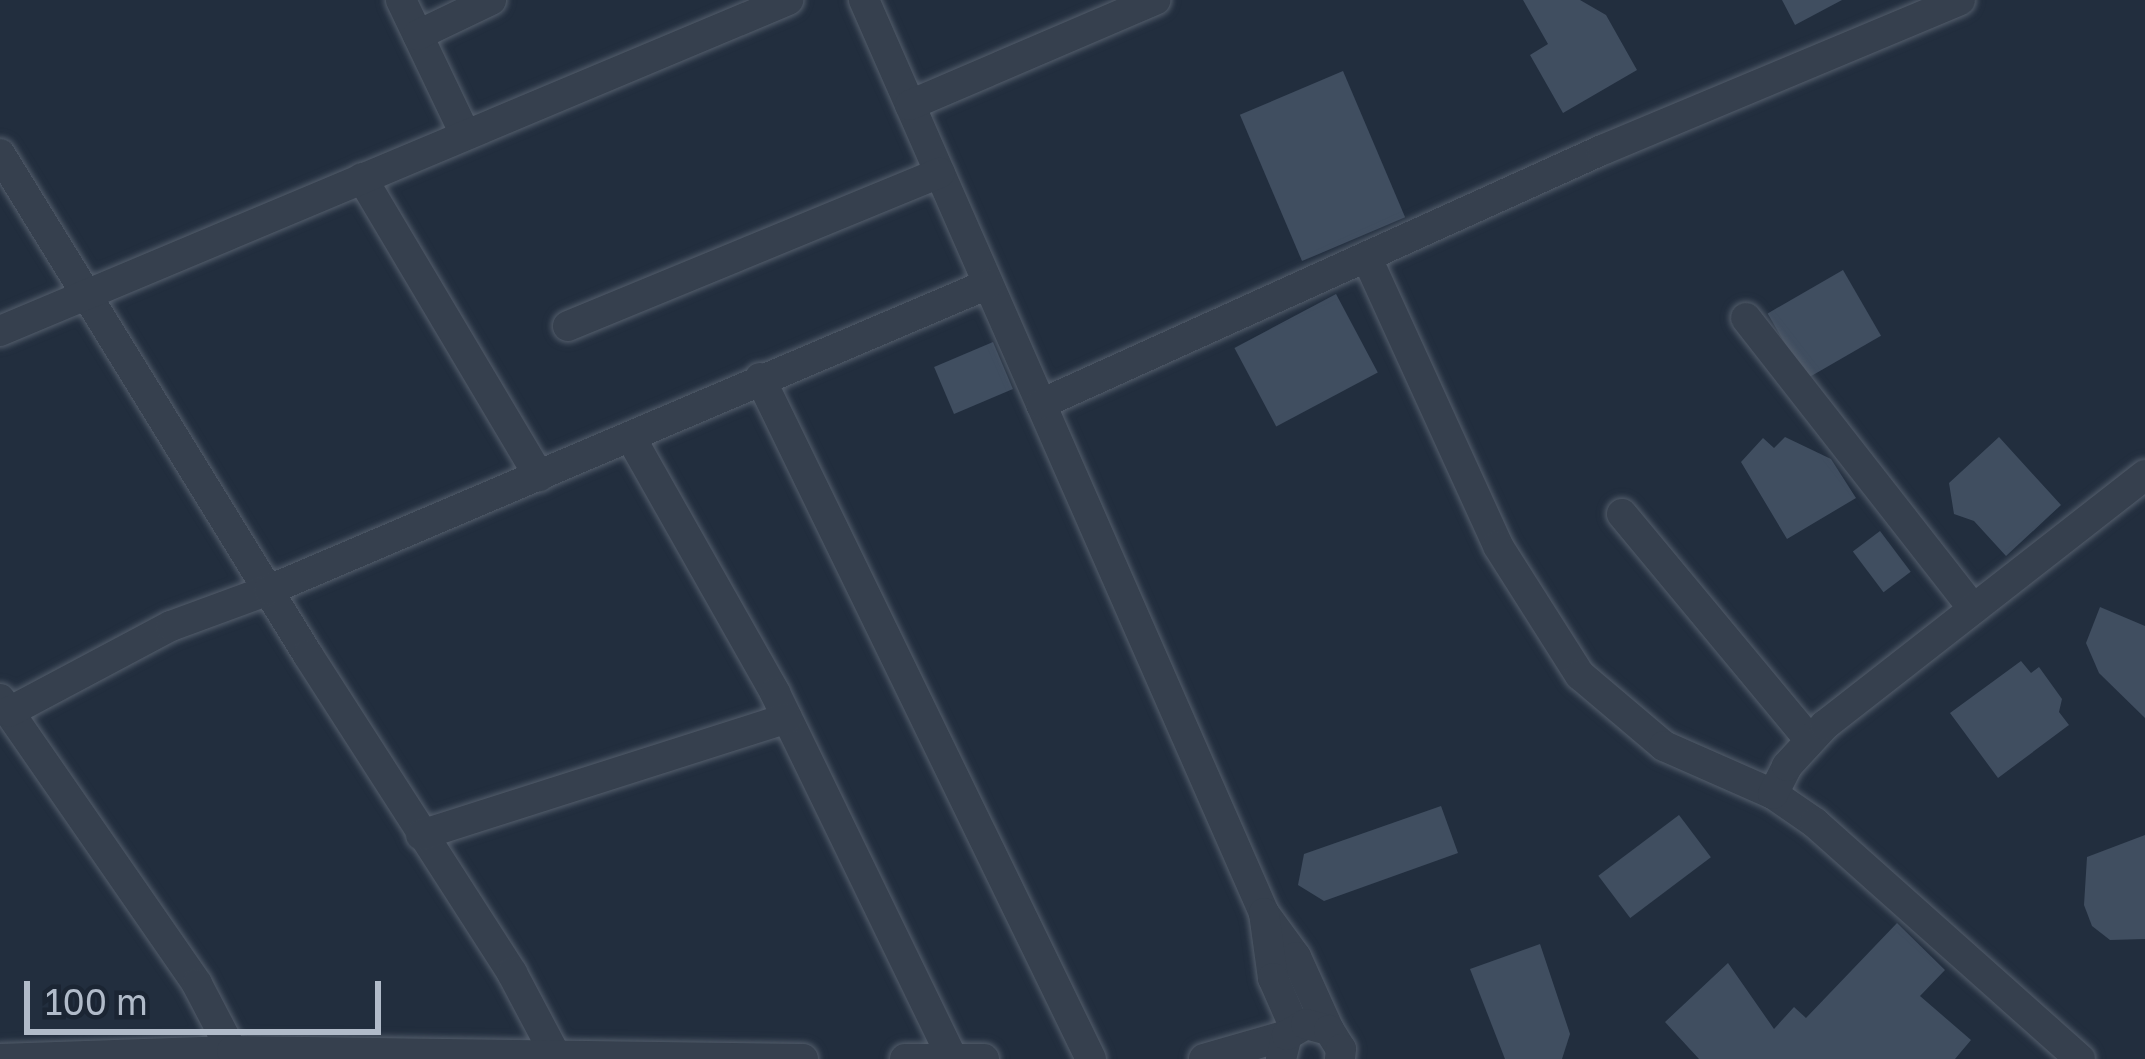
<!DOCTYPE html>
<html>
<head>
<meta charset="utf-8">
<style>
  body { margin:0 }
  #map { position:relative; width:2145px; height:1059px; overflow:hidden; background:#222e3e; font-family:"Golos Text",sans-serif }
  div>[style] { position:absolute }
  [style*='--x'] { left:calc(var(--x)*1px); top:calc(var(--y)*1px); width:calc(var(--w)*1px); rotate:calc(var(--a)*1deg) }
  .building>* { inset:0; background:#404e60; transform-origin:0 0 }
  .roads { filter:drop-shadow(0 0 3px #545e6c) drop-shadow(0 0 3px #545e6c) }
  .minor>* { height:30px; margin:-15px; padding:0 15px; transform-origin:15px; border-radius:15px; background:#36404e }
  span { translate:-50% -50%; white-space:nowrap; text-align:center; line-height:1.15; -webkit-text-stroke:9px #1b2533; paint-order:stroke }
  .scale { position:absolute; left:24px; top:981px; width:357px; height:54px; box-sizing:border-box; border:6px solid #b1bbc9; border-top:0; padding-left:15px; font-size:36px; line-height:42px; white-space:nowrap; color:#b1bbc9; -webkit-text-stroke:9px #1b2533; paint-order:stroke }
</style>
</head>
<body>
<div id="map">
  <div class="building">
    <div style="clip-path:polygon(1523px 0,1580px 0,1606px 15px,1637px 70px,1563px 113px,1530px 55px,1548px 44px)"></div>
    <div style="clip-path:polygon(1782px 0,1842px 0,1795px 25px)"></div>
    <div style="left:1343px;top:71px;width:159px;height:112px;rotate:67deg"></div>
    <div style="left:1843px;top:270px;width:76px;height:87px;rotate:60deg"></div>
    <div style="left:1336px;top:294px;width:89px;height:115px;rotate:62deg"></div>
    <div style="left:993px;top:342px;width:51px;height:64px;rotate:67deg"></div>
    <div style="clip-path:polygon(1785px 437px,1831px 459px,1856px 498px,1787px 539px,1741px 462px,1763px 438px,1774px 448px)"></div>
    <div style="clip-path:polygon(1999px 437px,2061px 505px,2006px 556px,1974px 521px,1954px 514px,1949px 483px)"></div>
    <div style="left:1880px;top:531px;width:51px;height:34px;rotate:53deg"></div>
    <div style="clip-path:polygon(2100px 607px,2145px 626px,2145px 718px,2099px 673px,2086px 643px)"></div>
    <div style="clip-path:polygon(2021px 661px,2031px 673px,2039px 667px,2062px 699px,2059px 712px,2069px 725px,1998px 778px,1950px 713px)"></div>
    <div style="clip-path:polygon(1441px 806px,1458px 853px,1324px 901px,1298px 885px,1304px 854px)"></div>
    <div style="left:1679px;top:815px;width:53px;height:101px;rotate:53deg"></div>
    <div style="clip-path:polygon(2145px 835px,2145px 939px,2110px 940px,2092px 926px,2084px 905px,2087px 857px)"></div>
    <div style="clip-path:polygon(1897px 923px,1945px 970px,1920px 996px,1971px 1040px,1955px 1059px,1699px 1059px,1665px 1022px,1728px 963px,1774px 1029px,1794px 1007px,1806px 1018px)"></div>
    <div style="clip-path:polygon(1540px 944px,1570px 1034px,1562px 1059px,1505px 1059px,1470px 969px)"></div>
  </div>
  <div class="roads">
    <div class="minor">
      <div style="--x:401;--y:0;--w:148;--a:64.5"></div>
      <div style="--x:864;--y:0;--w:997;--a:66.34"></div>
      <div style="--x:1264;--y:913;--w:54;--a:54"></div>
      <div style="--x:1296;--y:957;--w:80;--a:65.7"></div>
      <div style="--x:418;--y:35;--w:81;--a:-25.6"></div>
      <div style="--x:910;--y:105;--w:267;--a:-23.2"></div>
      <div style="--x:0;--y:154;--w:588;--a:58.42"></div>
      <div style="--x:308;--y:655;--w:378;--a:57.3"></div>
      <div style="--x:512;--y:973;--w:94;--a:62.1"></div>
      <div style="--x:362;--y:178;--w:347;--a:59.3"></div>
      <div style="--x:1367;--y:258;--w:316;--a:65.5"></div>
      <div style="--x:1498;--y:546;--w:153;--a:57.6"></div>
      <div style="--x:1580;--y:675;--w:110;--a:40.2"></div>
      <div style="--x:1664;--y:746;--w:119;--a:23.8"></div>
      <div style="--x:1773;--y:794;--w:51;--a:34.6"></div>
      <div style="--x:1815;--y:823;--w:355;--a:41.7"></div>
      <div style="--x:1746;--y:318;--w:369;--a:52"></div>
      <div style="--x:568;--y:326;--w:402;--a:-22.4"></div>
      <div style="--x:0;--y:331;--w:855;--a:-22.78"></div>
      <div style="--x:760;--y:378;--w:757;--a:64.08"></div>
      <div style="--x:1041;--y:404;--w:616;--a:-24.36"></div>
      <div style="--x:1602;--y:150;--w:388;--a:-22.7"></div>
      <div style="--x:631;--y:438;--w:293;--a:60.5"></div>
      <div style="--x:775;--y:693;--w:406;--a:64.1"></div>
      <div style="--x:1622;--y:514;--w:293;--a:50.3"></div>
      <div style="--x:0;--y:699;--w:346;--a:55.3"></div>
      <div style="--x:197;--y:984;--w:76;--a:62.4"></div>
      <div style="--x:9;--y:712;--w:183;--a:-28"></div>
      <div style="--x:171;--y:626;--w:104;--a:-20.2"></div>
      <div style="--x:269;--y:590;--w:781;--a:-23.05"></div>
      <div style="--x:1773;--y:794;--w:31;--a:-63"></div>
      <div style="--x:1787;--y:766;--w:56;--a:-47.2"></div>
      <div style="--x:1825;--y:725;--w:406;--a:-38"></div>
      <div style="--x:421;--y:835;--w:384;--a:-17.7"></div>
      <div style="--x:1264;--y:913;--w:66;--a:82.1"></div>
      <div style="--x:1273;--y:978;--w:55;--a:66.3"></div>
      <div style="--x:0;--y:1059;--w:232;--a:-2"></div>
      <div style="--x:232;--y:1051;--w:571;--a:0.8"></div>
      <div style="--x:905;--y:1059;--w:79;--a:0"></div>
      <div style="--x:1204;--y:1059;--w:86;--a:-16.1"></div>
      <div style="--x:1281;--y:1059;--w:25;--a:-76"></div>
      <div style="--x:1287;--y:1035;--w:22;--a:-30"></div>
      <div style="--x:1306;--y:1024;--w:24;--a:15"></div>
      <div style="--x:1329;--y:1030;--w:22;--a:58"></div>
      <div style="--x:1341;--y:1049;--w:10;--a:96"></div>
    </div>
  </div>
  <div class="scale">100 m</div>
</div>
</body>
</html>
